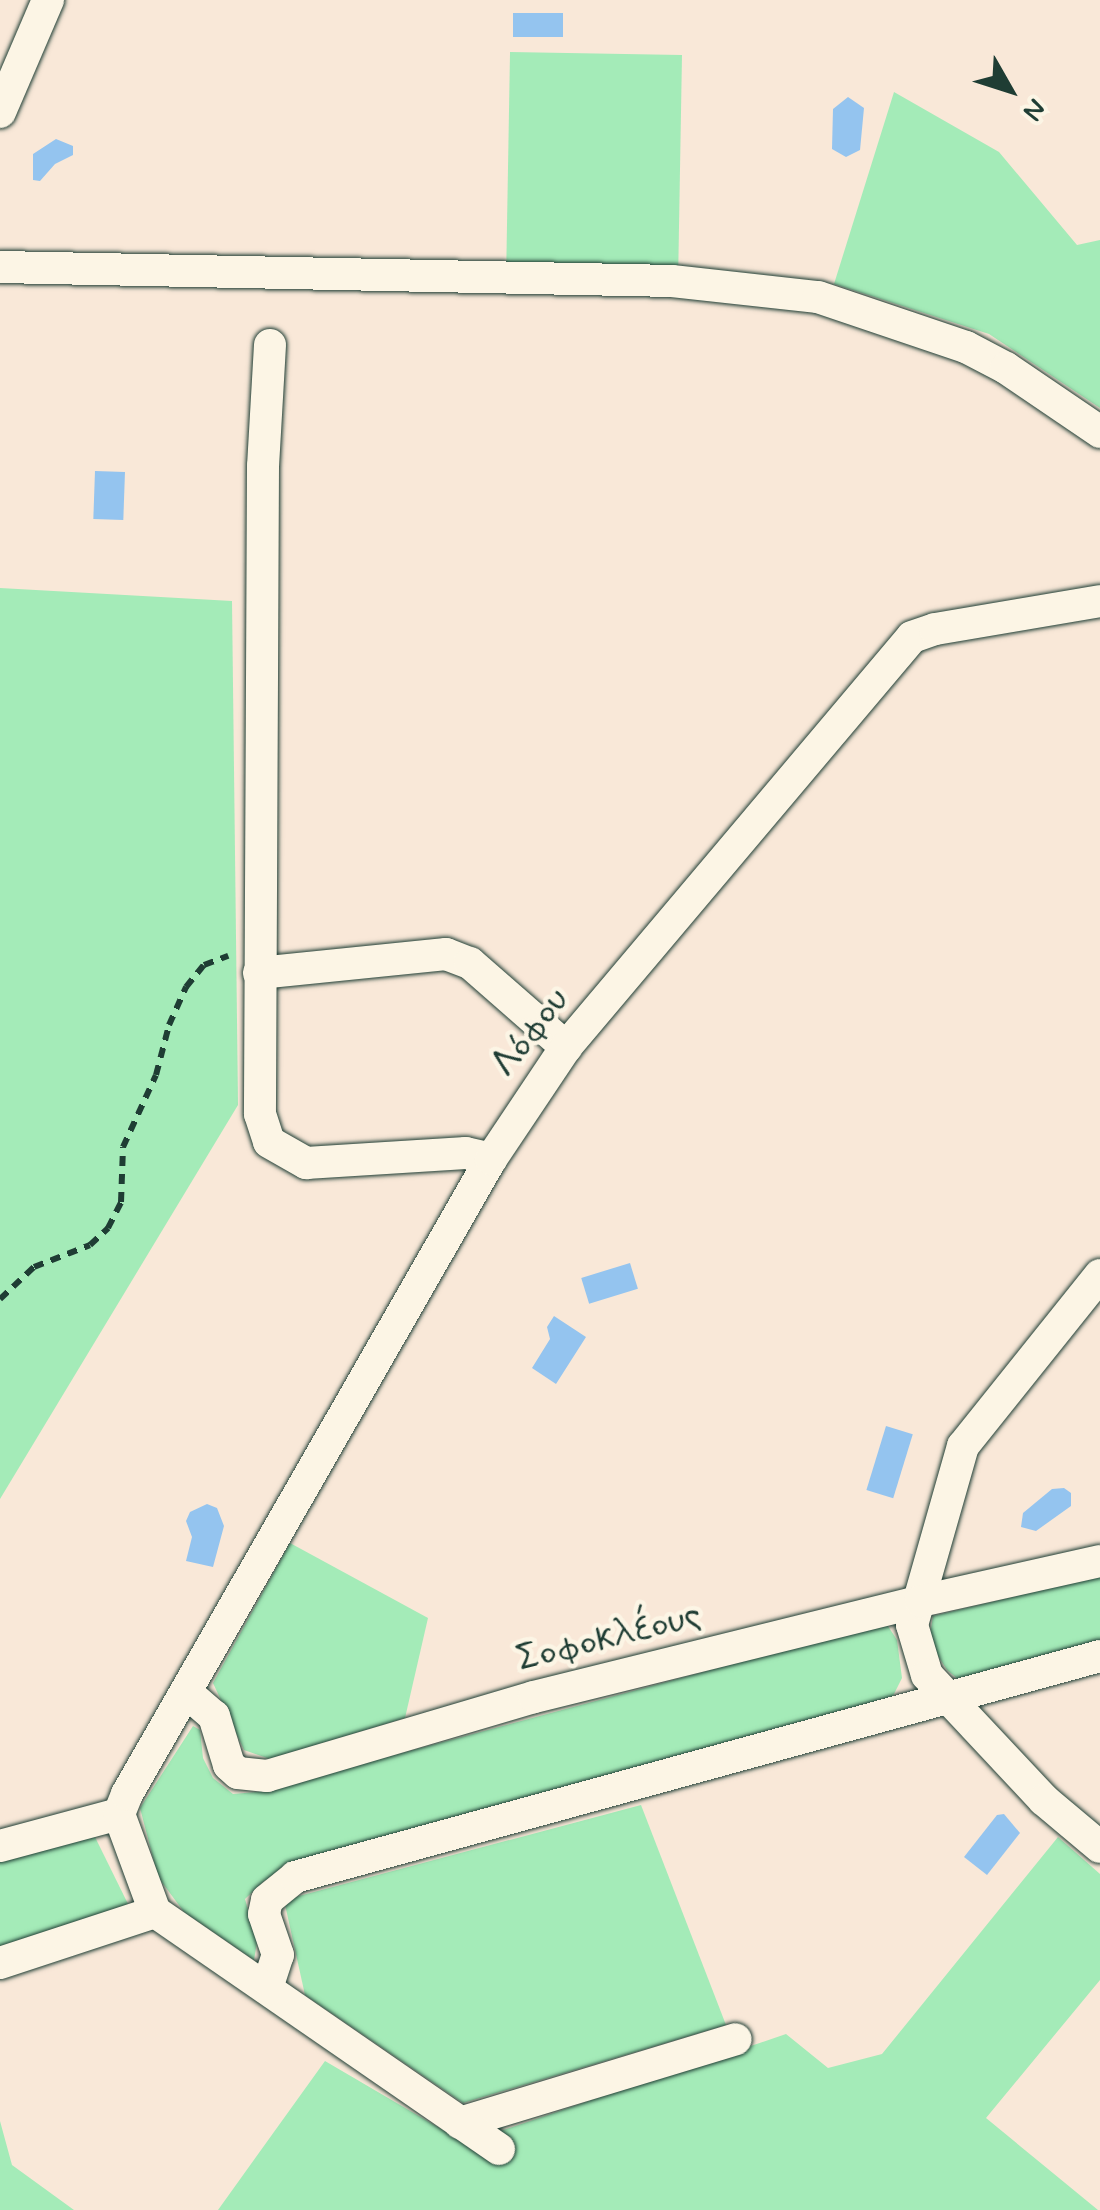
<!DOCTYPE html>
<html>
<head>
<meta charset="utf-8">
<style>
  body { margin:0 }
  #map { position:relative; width:1100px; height:2210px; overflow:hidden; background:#f9e8d8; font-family:Mynerve,sans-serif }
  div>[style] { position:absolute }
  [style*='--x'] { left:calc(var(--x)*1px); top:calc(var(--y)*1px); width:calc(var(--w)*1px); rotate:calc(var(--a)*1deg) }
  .green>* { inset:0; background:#a4ebb8; transform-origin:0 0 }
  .water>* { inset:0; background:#94c4ef; transform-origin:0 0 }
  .path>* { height:6px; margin-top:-3px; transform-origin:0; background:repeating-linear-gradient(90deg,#1f3d34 0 10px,transparent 0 18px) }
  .roads { filter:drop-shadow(0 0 2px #1f3d34) drop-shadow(0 0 2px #1f3d34) }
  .street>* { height:32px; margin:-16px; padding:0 16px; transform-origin:16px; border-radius:16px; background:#fcf5e5 }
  span { translate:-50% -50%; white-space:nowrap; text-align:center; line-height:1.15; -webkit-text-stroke:9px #fcf5e5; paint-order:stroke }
  .street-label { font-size:38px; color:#1f3d34 }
  .north { position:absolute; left:960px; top:40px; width:100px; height:100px; -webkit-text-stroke:8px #fcf5e5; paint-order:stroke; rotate:129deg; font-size:28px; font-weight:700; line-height:40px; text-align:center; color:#1f3d34 }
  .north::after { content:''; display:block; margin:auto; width:35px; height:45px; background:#1f3d34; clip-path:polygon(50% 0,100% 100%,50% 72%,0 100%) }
</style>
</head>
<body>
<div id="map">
  <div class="green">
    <div style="left:682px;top:55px;width:216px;height:172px;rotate:91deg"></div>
    <div style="clip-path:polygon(894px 92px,999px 152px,1077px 245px,1100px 240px,1100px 408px,989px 334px,834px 284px)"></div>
    <div style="clip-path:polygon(0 588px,232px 601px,238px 1105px,0 1499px)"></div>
    <div style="clip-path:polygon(290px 1543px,428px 1618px,405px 1718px,270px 1759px,244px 1750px,213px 1683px)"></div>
    <div style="clip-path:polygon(1100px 1576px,1100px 1642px,959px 1680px,947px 1670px,929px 1642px,933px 1616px)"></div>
    <div style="clip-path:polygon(886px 1623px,897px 1640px,902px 1678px,892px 1698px,285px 1872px,264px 1881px,245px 1899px,257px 1942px,254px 1960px,184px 1912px,158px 1877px,140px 1808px,193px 1726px,200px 1730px,203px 1758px,213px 1778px,233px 1794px,257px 1792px)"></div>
    <div style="clip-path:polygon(641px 1805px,726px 2025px,463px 2103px,305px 1995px,284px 1900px)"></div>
    <div style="clip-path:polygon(95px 1837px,130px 1908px,0 1949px,0 1860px)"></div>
    <div style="clip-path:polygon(1058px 1837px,1100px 1874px,1100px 1980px,986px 2118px,1098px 2210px,218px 2210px,325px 2061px,465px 2143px,786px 2034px,828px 2068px,882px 2054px)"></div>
    <div style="clip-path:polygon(0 2121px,12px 2165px,74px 2210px,0 2210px)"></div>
  </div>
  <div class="water">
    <div style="left:513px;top:13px;width:50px;height:24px"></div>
    <div style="clip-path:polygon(848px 97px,864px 108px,860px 150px,846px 157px,832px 149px,833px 109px)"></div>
    <div style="clip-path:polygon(56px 139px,73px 146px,73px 155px,55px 164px,40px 181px,33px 180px,33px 154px)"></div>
    <div style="left:95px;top:471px;width:30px;height:48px;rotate:2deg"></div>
    <div style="left:630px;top:1263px;width:27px;height:51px;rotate:73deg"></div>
    <div style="clip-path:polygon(554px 1316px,586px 1337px,556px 1384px,532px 1368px,550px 1339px,547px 1327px)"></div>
    <div style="left:886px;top:1426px;width:28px;height:67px;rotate:17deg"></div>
    <div style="clip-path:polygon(1064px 1488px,1071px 1493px,1071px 1506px,1036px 1531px,1021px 1527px,1023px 1513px,1052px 1489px)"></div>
    <div style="clip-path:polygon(207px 1504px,217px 1508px,224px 1526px,213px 1567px,186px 1561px,192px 1537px,186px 1521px,190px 1512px)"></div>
    <div style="clip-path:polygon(1004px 1814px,1020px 1833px,987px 1875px,964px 1857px,997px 1815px)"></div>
  </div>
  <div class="path">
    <div style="--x:0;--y:1299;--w:47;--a:-43.3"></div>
    <div style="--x:34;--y:1267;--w:60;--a:-21.4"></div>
    <div style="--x:90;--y:1245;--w:25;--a:-43"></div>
    <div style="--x:108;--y:1228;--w:29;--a:-63"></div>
    <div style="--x:121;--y:1202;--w:55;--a:-87.9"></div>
    <div style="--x:123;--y:1147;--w:79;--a:-65.4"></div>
    <div style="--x:156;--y:1075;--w:52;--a:-75.4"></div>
    <div style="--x:169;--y:1025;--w:42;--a:-65.9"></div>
    <div style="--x:186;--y:987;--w:28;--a:-51"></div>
    <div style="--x:204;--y:965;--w:26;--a:-21"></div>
  </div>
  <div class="roads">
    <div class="street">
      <div style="--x:0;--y:112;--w:122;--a:-66.8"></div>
      <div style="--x:0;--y:267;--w:672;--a:1.19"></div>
      <div style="--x:672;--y:281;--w:147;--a:6.3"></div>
      <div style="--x:818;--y:297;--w:156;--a:18.7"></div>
      <div style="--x:966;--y:347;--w:45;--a:27.7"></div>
      <div style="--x:1006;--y:368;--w:114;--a:34.2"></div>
      <div style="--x:270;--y:345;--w:121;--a:93.3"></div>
      <div style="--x:263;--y:466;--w:648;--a:90.27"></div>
      <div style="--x:260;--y:1114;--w:29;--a:72"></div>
      <div style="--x:269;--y:1142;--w:43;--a:29.6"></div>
      <div style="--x:306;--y:1163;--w:160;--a:-3.6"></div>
      <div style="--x:466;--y:1153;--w:26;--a:13"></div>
      <div style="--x:259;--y:973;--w:188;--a:-5.8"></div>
      <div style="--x:446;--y:954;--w:26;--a:21"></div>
      <div style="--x:470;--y:963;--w:128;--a:41.2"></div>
      <div style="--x:1100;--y:1275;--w:219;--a:128.7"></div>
      <div style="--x:963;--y:1446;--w:186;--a:105.9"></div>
      <div style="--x:912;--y:1625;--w:52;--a:73.3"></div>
      <div style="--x:927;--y:1675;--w:171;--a:46.9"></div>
      <div style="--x:1044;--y:1800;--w:73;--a:40"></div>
      <div style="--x:186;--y:1692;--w:37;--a:41"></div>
      <div style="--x:214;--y:1716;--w:51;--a:73"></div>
      <div style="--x:229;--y:1765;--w:12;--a:42"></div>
      <div style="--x:238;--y:1773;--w:29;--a:6"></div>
      <div style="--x:267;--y:1776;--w:278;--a:-16.5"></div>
      <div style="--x:534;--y:1697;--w:399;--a:-13.9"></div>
      <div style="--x:921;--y:1601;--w:183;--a:-12.6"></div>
      <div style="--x:0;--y:1846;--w:123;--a:-15.1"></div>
      <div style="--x:0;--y:1963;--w:163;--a:-18.2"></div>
      <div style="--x:267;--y:1988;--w:35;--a:-72"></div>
      <div style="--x:278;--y:1955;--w:43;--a:-108.9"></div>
      <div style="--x:264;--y:1914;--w:14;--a:-78"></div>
      <div style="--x:267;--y:1900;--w:36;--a:-39"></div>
      <div style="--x:295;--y:1877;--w:835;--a:-15.35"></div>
      <div style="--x:460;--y:2123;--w:288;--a:-16.9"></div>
      <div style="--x:499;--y:2149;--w:418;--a:-145.4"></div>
      <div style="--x:155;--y:1912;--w:104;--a:-110.2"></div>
      <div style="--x:119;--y:1814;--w:22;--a:-68"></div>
      <div style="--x:127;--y:1794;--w:732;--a:-60.18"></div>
      <div style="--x:491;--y:1159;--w:135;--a:-56.2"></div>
      <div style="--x:566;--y:1047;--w:536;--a:-49.84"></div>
      <div style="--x:912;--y:637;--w:24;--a:-19"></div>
      <div style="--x:935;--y:629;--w:167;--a:-9.6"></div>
    </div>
  </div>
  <div class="street-label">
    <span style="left:531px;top:1033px;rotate:-53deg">Λόφου</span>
    <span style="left:609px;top:1638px;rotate:-14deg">Σοφοκλέους</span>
  </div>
  <div class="north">N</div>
</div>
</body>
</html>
